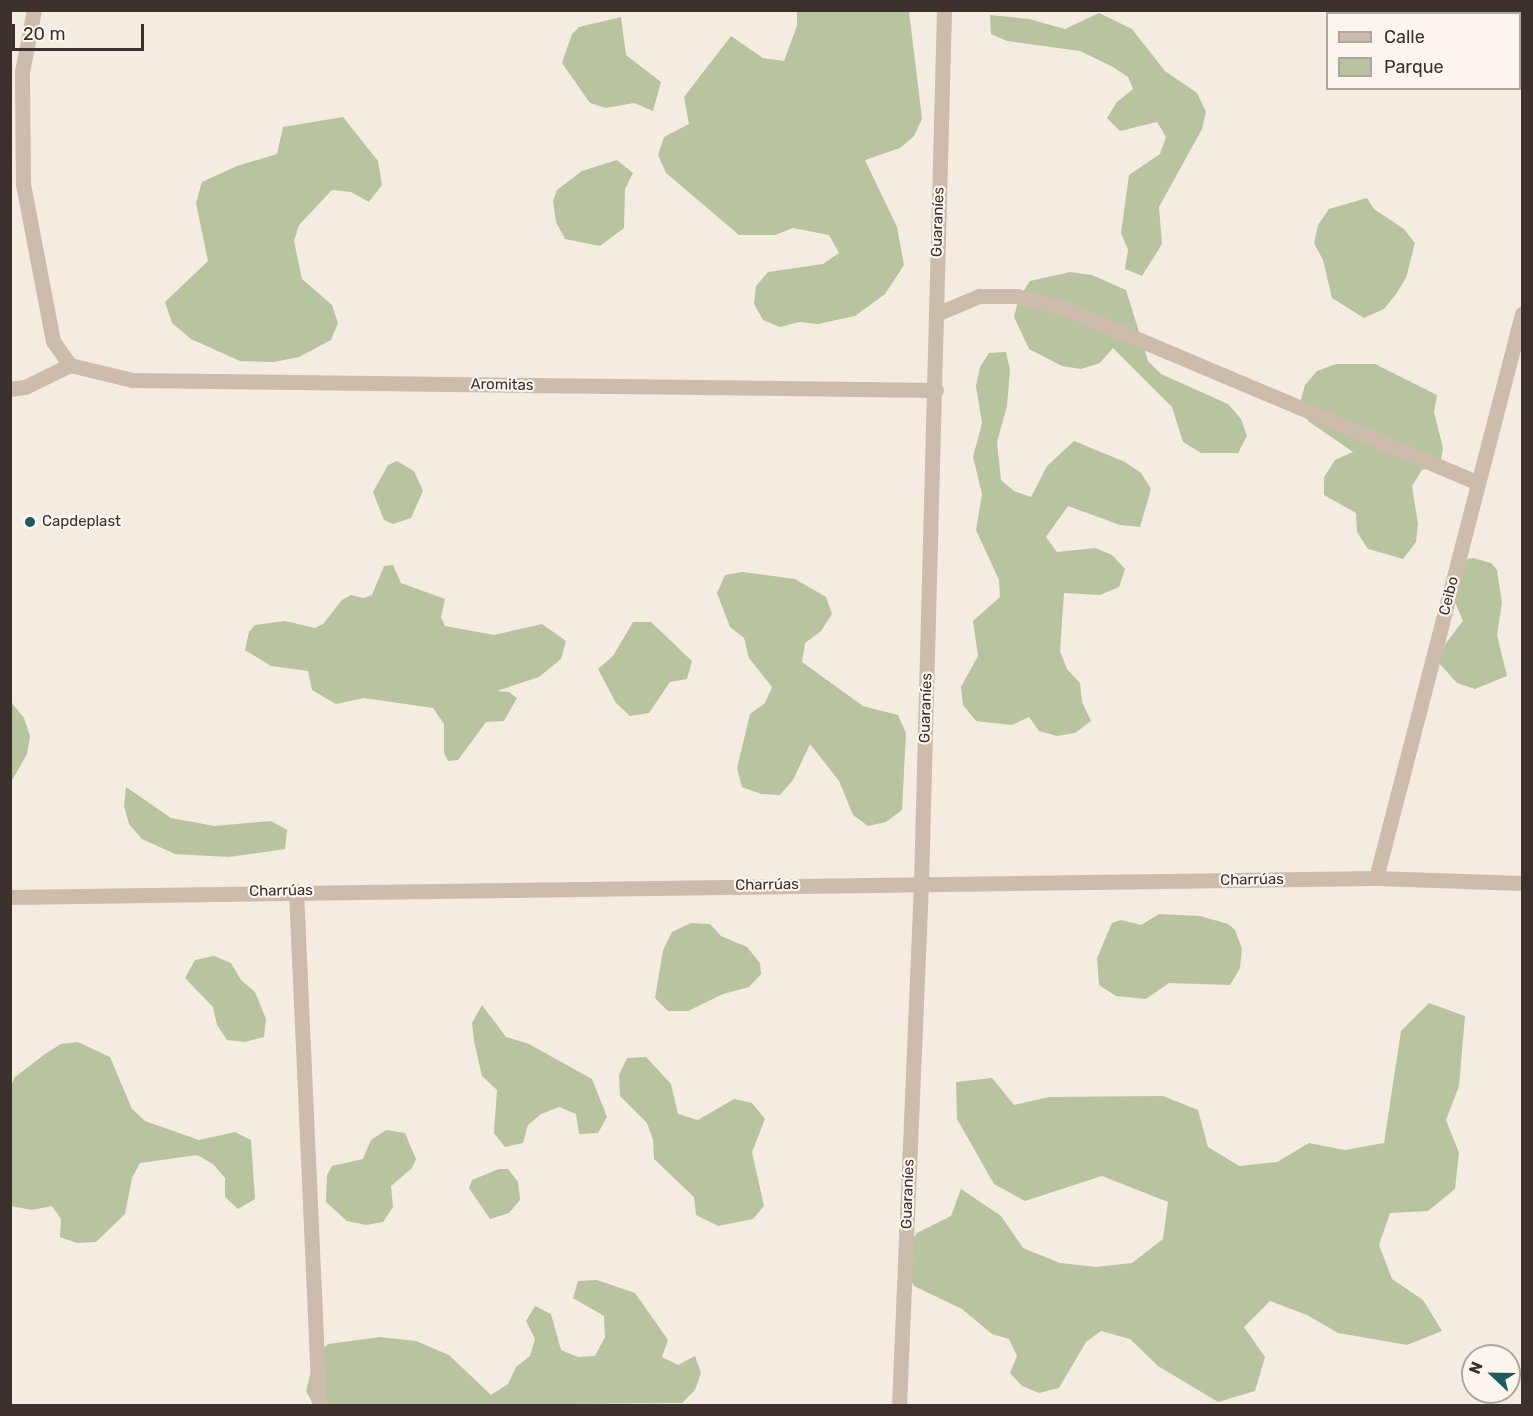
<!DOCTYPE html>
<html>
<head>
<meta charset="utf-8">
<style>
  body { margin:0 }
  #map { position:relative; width:1533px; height:1416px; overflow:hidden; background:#f4ebe1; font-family:Rubik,sans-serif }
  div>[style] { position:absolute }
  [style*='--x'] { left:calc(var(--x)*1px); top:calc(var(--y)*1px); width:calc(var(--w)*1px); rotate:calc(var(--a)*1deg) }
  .green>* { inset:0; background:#b8c4a0 }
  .minor>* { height:15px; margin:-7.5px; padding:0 7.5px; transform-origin:7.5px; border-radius:7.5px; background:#cdbbac }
  .dots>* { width:16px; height:16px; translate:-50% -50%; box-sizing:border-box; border:3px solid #fbf5ee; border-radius:50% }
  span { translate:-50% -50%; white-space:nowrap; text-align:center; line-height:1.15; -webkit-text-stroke:4.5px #fbf5ee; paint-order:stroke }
  .street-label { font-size:15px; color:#3b302b }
  .poi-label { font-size:15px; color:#3b302b }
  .left { translate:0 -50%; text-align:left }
  .frame { position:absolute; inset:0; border:12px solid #3b302b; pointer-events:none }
  .legend { position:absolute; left:1326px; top:12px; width:195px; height:78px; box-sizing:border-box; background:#fbf5ee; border:2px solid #aea6a0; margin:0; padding:8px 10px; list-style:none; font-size:18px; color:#3b302b }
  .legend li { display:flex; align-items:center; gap:12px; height:30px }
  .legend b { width:30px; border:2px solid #aea6a0 }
  .north { position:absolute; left:1461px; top:1344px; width:60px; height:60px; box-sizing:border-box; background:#fbf5ee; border:2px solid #aea6a0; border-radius:50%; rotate:292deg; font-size:16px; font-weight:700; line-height:24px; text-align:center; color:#3b302b }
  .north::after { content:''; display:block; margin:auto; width:21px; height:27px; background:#1f5a5e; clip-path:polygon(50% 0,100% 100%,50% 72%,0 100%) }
  .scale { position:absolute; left:12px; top:24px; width:132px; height:27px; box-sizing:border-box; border:3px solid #3b302b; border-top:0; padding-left:8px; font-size:18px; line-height:21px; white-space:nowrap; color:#3b302b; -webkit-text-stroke:4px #fbf5ee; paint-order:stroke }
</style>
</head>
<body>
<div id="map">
  <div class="green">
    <div style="clip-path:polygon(797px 11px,909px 11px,922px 119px,914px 136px,900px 148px,865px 160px,897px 227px,904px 265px,885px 294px,855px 316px,818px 324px,799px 322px,780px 327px,763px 320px,754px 304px,756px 286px,768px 272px,823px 264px,839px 253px,829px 235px,793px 228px,775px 235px,739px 235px,666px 173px,658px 155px,664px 137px,689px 124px,684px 97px,731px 36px,763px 58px,784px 61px,797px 26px)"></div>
    <div style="clip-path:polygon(1099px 13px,1132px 29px,1165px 71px,1197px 93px,1206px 112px,1202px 129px,1159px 207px,1162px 244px,1142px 276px,1125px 269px,1128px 250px,1121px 233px,1129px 175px,1160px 154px,1166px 137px,1157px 122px,1120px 131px,1107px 118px,1117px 102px,1133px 89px,1128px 77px,1113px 67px,1080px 51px,1007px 41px,991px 34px,990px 15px,1029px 19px,1065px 29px)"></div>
    <div style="clip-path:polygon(621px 17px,626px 55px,661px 82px,653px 111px,634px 103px,606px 108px,590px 103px,562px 63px,572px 34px,579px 27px)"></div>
    <div style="clip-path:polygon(343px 117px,378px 161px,382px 185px,369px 202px,351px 192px,332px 190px,299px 225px,294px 241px,302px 279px,332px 305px,338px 323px,331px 340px,299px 357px,274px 362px,240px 361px,191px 339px,172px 323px,165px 302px,208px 261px,196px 203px,202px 182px,237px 166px,277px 154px,283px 127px)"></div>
    <div style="clip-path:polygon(617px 160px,633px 173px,625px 189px,624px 228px,600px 246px,565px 239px,556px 222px,553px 201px,557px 190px,582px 171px)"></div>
    <div style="clip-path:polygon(1367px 198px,1374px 209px,1404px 229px,1415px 243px,1406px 278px,1396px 294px,1384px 309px,1364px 318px,1332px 298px,1323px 260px,1314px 243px,1318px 225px,1329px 209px)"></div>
    <div style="clip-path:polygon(1070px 272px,1092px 275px,1126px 290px,1148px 361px,1161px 374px,1228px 404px,1241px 419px,1247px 436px,1238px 453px,1201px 453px,1183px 442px,1172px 407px,1113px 348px,1100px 363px,1081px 369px,1062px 366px,1029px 349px,1014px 317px,1019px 298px,1030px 281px)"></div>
    <div style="clip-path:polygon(1006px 352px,1010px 370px,1007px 406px,997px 442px,1001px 480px,1014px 491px,1031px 497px,1047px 466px,1074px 441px,1125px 462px,1141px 473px,1151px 489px,1140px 527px,1120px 525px,1068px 506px,1046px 537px,1057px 552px,1095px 548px,1112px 555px,1125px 569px,1119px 587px,1100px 595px,1064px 593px,1060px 651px,1067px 669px,1080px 683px,1082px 702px,1091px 721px,1075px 733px,1057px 736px,1039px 731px,1029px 717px,1012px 725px,976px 721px,963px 705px,961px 687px,978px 656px,973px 621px,1000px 597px,999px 580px,976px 530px,982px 494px,973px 457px,982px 423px,976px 386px,980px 367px,989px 353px)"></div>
    <div style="clip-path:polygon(1336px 364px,1375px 364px,1437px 395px,1434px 412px,1443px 448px,1440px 466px,1422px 470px,1412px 486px,1418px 524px,1416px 542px,1403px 559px,1368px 549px,1357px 532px,1356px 513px,1324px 495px,1324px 477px,1335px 460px,1353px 452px,1308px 421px,1300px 403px,1305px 385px,1317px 371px)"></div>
    <div style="clip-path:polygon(397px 461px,414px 471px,423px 491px,411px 518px,393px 524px,384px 520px,373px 492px,388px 465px)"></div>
    <div style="clip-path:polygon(1473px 558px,1491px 563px,1497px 570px,1502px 603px,1497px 635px,1507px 676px,1475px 689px,1457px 683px,1438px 662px,1446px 643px,1463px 621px,1452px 595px,1462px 560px)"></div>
    <div style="clip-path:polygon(393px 565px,401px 583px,445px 599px,441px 617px,445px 626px,494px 635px,542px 624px,566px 641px,561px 659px,539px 677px,497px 691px,509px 692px,517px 698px,504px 721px,486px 722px,458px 760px,448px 761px,444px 753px,444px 724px,433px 708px,364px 698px,336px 704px,312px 690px,308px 671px,271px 666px,245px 650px,249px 632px,255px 625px,285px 621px,315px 628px,323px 624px,342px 600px,351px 595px,363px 598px,372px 595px,384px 566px)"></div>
    <div style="clip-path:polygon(743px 572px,795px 579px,826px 597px,832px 614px,821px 631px,805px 643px,802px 662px,863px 706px,898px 715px,906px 733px,902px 810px,886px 822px,868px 826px,853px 815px,839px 781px,810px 744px,793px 780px,780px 795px,761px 794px,742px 787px,737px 768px,750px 714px,765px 703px,772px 687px,749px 658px,744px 638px,730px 627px,717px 593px,725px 575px)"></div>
    <div style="clip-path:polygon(633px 622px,651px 622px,692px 661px,687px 679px,670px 682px,649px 713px,630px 716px,616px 703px,598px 669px,613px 656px)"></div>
    <div style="clip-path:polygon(11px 702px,24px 718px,30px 736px,27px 754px,11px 782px)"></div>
    <div style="clip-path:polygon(126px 787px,171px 818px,214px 826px,271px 821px,287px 830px,285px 849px,229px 857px,175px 854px,142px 839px,129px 824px,124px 806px)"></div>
    <div style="clip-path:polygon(1159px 914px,1200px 916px,1228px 924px,1235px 930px,1242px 949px,1240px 968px,1230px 985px,1169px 983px,1146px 999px,1116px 996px,1099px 985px,1097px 958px,1112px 923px,1121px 920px,1141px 925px)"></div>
    <div style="clip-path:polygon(691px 923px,710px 924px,721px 936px,747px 947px,760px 963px,761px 974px,749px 987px,723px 994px,688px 1011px,668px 1011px,655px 998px,663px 950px,672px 932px)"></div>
    <div style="clip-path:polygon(214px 956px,231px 963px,241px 980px,255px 992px,266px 1019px,264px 1037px,245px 1042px,227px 1040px,217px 1025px,213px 1007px,185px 978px,195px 960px)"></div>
    <div style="clip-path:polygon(1429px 1003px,1465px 1016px,1459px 1086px,1446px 1120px,1459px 1153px,1455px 1189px,1428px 1211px,1390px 1213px,1379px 1245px,1392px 1279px,1423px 1300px,1442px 1331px,1407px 1345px,1338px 1333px,1307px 1315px,1270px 1301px,1244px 1327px,1265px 1357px,1255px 1391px,1218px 1402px,1158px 1366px,1130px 1339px,1101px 1331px,1086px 1342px,1059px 1388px,1039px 1393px,1022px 1386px,1010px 1373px,1017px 1356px,1009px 1339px,992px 1334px,962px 1309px,914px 1286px,905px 1268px,905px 1249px,917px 1233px,951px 1216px,961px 1189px,1001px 1216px,1023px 1248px,1060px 1263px,1096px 1267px,1132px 1263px,1163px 1239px,1168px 1202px,1102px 1176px,1025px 1201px,994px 1184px,957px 1119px,956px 1082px,992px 1078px,1014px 1105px,1049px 1097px,1163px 1096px,1198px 1110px,1208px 1147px,1239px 1166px,1277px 1162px,1309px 1143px,1345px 1150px,1384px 1143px,1401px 1031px)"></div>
    <div style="clip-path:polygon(482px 1005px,506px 1037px,529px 1044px,592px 1079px,607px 1117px,598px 1133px,579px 1134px,576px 1114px,559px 1107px,541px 1114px,528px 1125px,523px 1143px,505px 1147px,494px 1133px,497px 1090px,482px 1076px,474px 1041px,472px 1023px)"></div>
    <div style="clip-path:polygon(78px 1042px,110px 1057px,132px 1109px,145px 1121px,199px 1140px,235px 1132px,251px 1140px,255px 1199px,238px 1209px,225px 1197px,225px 1178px,213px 1164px,197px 1155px,140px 1163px,132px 1178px,125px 1214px,96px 1242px,77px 1243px,60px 1237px,61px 1219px,52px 1206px,32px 1210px,11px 1206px,11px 1086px,15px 1077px,45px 1054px,61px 1044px)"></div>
    <div style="clip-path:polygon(646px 1057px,671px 1084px,678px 1114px,698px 1120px,734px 1099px,752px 1103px,765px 1119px,752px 1152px,764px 1206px,753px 1219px,718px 1226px,696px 1215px,694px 1197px,654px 1159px,653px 1140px,647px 1123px,620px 1096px,619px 1075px,627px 1058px)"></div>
    <div style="clip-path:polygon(386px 1130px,405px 1133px,416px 1159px,412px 1168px,391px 1186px,393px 1207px,383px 1222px,366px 1225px,347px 1221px,326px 1202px,327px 1175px,332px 1166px,363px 1159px,371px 1140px)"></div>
    <div style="clip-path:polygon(499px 1169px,508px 1169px,518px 1182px,520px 1200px,509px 1213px,490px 1219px,469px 1188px,472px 1180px)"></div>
    <div style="clip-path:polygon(597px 1280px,635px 1293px,668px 1340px,662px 1357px,678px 1365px,695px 1356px,701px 1373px,695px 1390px,682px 1403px,314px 1406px,306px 1391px,315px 1356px,328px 1344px,380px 1337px,416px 1341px,449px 1355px,491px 1395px,508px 1384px,516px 1367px,530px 1356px,535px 1339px,526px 1321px,535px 1306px,551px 1314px,561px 1350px,578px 1357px,595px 1356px,605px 1337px,604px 1316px,573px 1298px,578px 1281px)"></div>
  </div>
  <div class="minor">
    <div style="--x:34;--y:10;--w:63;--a:101"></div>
    <div style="--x:22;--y:72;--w:112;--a:89.5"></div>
    <div style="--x:23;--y:184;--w:160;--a:79.2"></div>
    <div style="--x:53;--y:341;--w:29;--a:55"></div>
    <div style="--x:936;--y:314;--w:47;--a:-22.7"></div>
    <div style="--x:979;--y:296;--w:38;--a:0"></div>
    <div style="--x:1017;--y:296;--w:54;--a:15.1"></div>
    <div style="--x:1069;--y:310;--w:444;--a:22.9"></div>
    <div style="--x:70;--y:365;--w:64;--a:13.6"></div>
    <div style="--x:132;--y:380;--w:804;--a:0.71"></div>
    <div style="--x:10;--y:389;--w:15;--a:-8"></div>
    <div style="--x:25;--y:387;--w:50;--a:-26.1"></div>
    <div style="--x:1376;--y:878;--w:583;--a:-75.49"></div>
    <div style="--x:296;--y:891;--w:516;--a:87.44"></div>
    <div style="--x:10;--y:897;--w:1366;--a:-0.8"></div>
    <div style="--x:1376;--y:878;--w:146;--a:2"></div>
    <div style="--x:899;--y:1406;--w:523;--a:-87.59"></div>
    <div style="--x:921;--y:883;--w:873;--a:-88.49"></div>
  </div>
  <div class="dots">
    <div style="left:30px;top:522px;background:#1f5a5e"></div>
  </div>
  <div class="street-label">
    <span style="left:938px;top:222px;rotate:-88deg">Guaraníes</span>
    <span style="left:502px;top:385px;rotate:1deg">Aromitas</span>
    <span style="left:1449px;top:596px;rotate:-76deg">Ceibo</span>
    <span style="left:926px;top:708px;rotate:-88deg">Guaraníes</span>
    <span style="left:1252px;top:880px;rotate:-1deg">Charrúas</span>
    <span style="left:767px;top:885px;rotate:-1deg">Charrúas</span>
    <span style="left:281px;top:891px;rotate:-1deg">Charrúas</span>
    <span style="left:908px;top:1194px;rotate:-88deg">Guaraníes</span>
  </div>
  <div class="poi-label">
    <span class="left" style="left:42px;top:522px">Capdeplast</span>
  </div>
  <div class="frame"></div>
  <ul class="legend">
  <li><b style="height:8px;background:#cdbbac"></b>Calle</li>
  <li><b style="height:16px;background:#b8c4a0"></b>Parque</li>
  </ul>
  <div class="north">N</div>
  <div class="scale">20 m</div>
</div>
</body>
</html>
